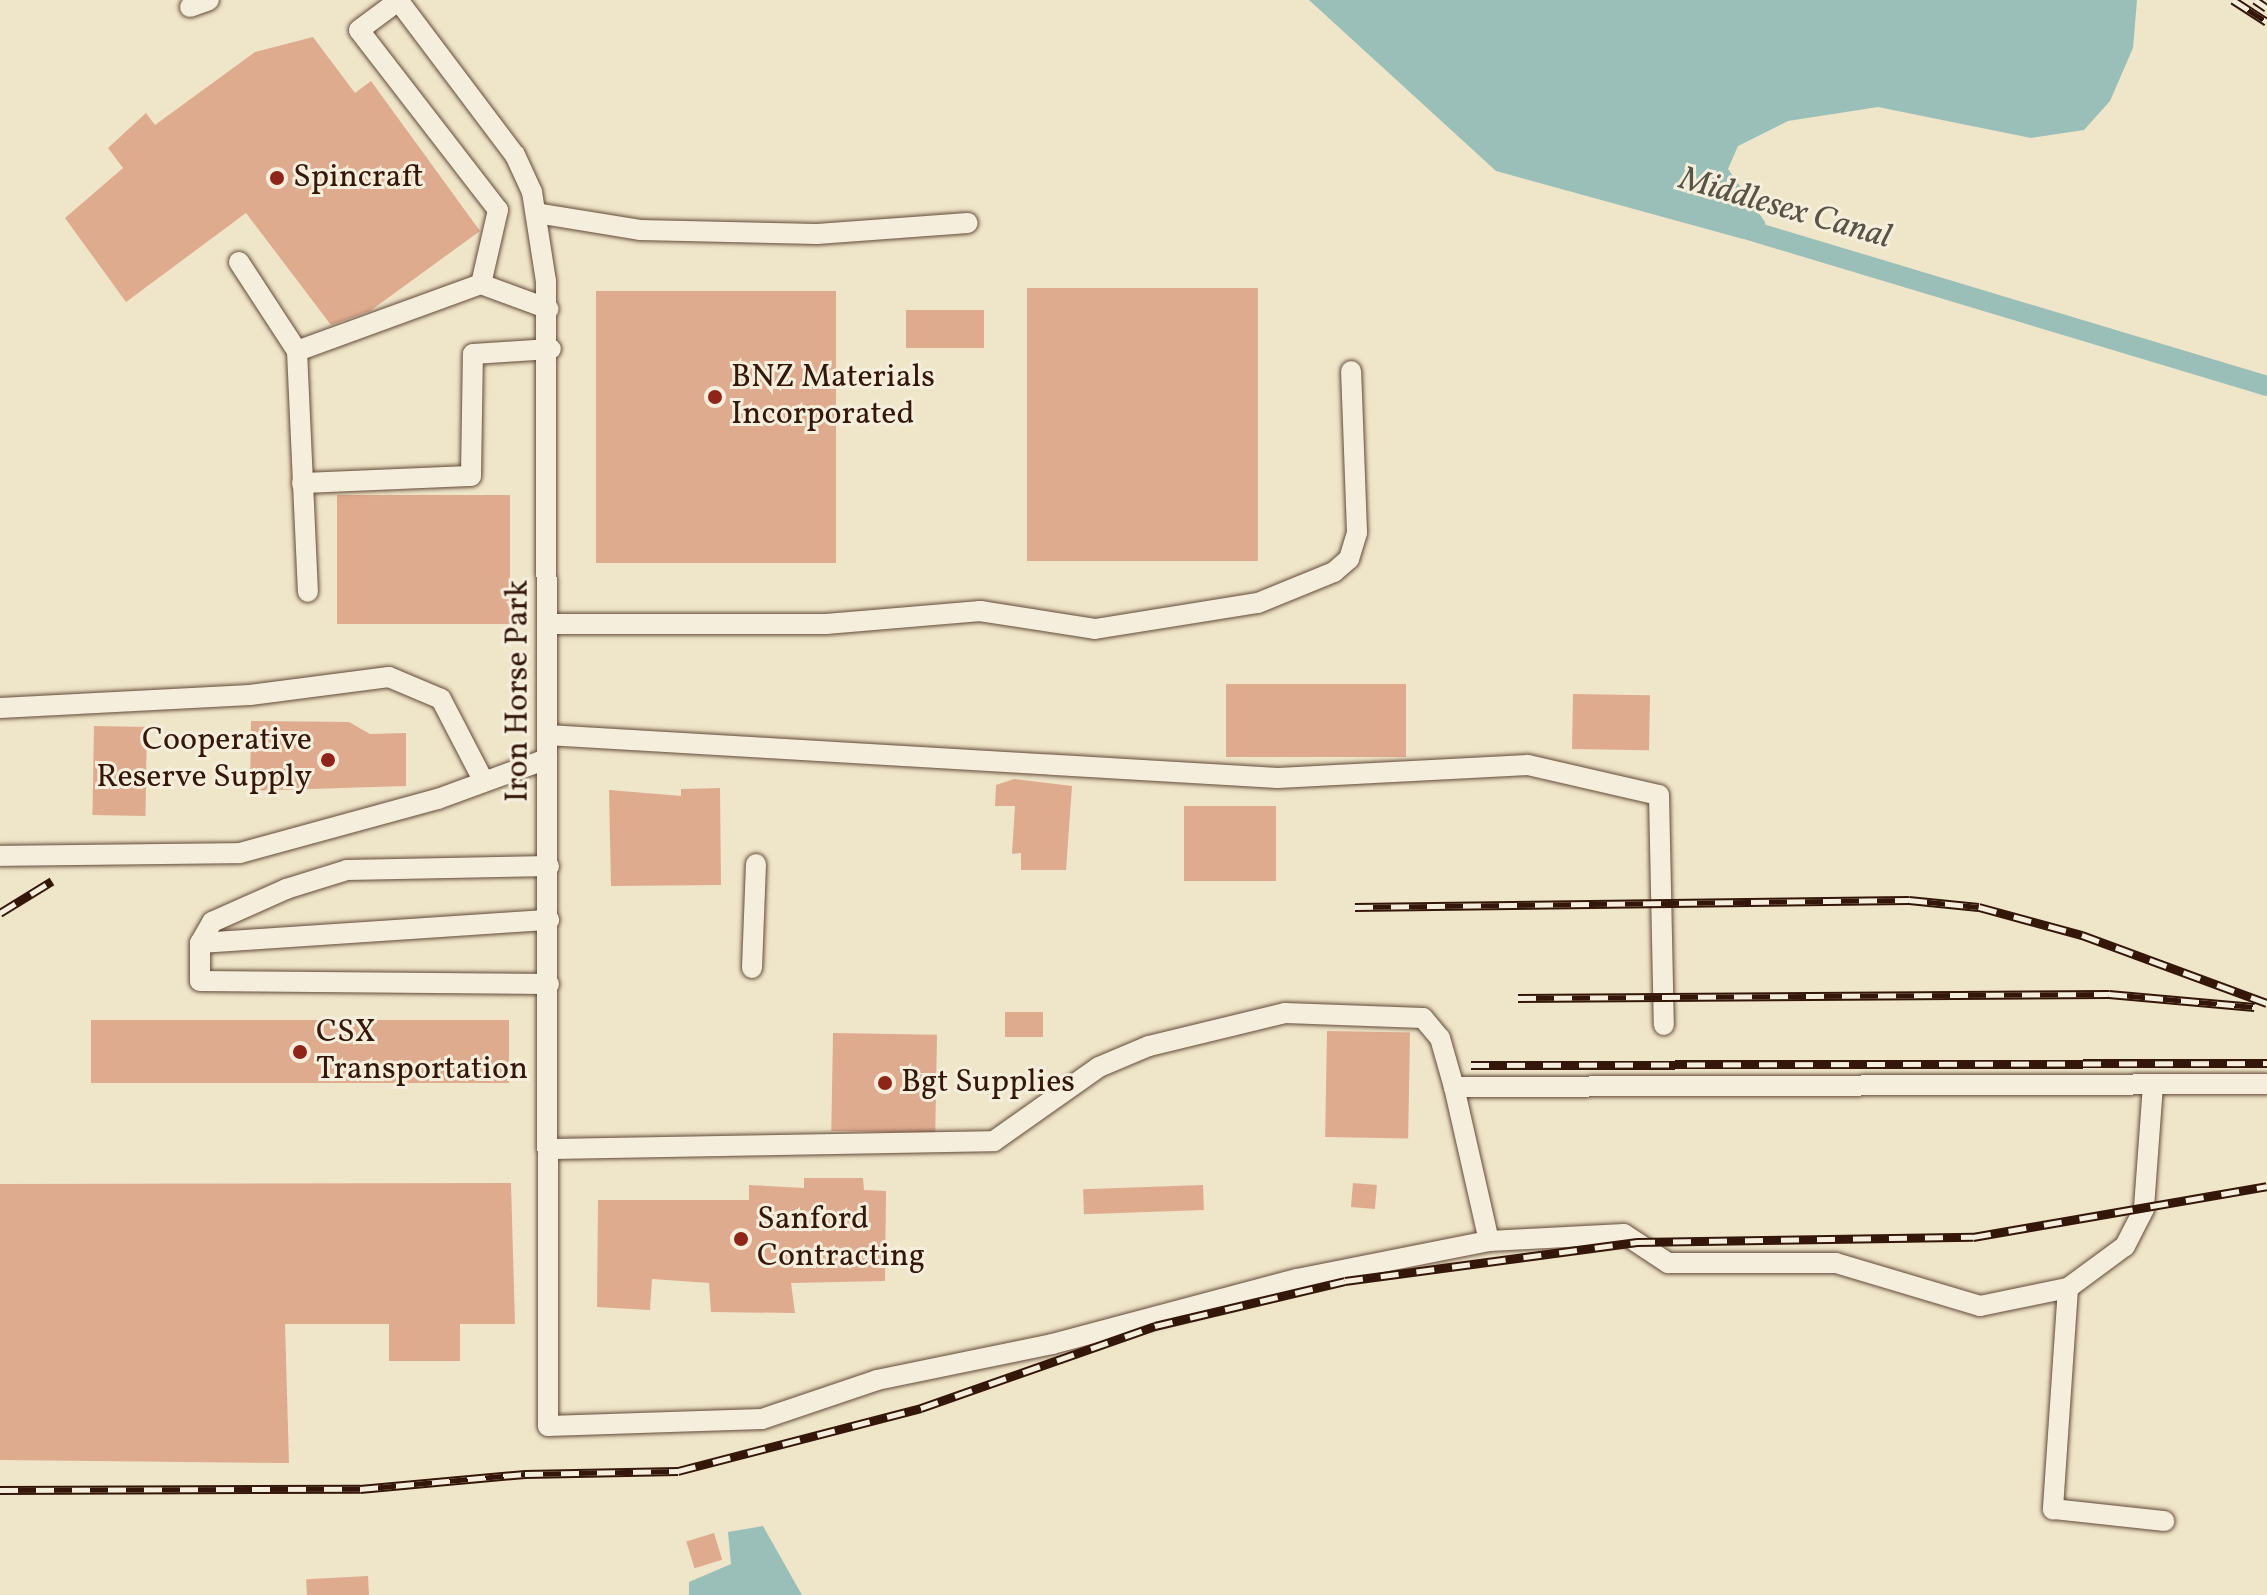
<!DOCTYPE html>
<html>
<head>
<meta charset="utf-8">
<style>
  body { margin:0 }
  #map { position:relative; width:2267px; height:1595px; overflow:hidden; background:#efe5c9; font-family:Vollkorn,serif }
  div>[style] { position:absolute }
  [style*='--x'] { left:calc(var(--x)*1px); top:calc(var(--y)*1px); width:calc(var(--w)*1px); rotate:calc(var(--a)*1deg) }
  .water>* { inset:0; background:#9abfb9 }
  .canal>* { height:20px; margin:-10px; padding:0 10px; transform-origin:10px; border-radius:10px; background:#9abfb9 }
  .building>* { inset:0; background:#dfab8f; transform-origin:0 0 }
  .roads { filter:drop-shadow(0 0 2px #634a39) drop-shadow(0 0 2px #634a39) }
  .minor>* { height:20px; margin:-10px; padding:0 10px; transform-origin:10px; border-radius:10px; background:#f5eedc }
  .rail>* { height:9px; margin-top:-4.5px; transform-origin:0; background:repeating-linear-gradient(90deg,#f5eedc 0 18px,#341709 0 36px); box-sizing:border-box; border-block:2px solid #341709 }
  .dots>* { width:22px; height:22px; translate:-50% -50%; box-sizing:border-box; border:4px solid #f5eedc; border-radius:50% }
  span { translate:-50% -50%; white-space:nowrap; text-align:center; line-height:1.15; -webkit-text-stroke:6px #f5eedc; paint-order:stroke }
  .poi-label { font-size:32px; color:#341709 }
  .left { translate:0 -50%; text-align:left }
  .right { translate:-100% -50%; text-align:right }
  .street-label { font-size:32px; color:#341709 }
  .water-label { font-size:34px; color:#585247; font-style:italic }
</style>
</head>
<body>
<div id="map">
  <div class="water">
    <div style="clip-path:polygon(1309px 0,2137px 0,2133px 48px,2110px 101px,2084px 130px,2031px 138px,1878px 107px,1788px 121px,1738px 146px,1728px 169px,1765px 222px,1767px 234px,1743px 239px,1496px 171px)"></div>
    <div style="clip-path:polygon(763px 1526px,802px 1595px,689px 1595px,689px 1582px,731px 1564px,728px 1532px)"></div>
  </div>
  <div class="canal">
    <div style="--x:1742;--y:228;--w:548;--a:16.75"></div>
  </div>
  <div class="building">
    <div style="clip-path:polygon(313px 37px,355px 93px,371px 81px,480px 231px,370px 311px,331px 325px,246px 213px,126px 302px,65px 218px,123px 168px,108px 148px,146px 113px,155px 125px,255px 52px)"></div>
    <div style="left:1258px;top:288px;width:273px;height:231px;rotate:90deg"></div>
    <div style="left:596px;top:291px;width:240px;height:272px"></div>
    <div style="left:906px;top:310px;width:78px;height:38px"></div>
    <div style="left:337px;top:495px;width:173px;height:129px"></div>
    <div style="left:1226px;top:684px;width:180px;height:73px"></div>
    <div style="left:1573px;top:694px;width:77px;height:55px;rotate:1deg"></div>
    <div style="clip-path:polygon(251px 721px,349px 722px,370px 734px,406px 733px,406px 786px,250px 791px)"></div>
    <div style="left:94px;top:726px;width:53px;height:89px;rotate:1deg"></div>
    <div style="clip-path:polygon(1014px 779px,1072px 786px,1066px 870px,1021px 870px,1021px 853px,1012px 854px,1015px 806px,995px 806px,996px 785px)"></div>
    <div style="clip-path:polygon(720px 788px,721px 885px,611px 886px,609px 790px,681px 796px,681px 789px)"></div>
    <div style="left:1184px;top:806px;width:92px;height:75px"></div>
    <div style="left:1005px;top:1012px;width:38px;height:25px"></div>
    <div style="left:509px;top:1020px;width:63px;height:418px;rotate:90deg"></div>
    <div style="left:1327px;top:1031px;width:83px;height:106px;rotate:1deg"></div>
    <div style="left:833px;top:1033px;width:104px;height:98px;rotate:1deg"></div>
    <div style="clip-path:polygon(804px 1178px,863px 1178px,864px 1190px,886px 1191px,885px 1281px,791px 1283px,795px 1313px,711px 1312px,709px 1283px,652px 1279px,650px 1310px,597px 1307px,598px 1200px,749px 1200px,749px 1185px,804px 1188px)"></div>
    <div style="clip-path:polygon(511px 1183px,515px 1324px,460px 1324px,460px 1361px,389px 1361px,389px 1324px,285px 1324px,289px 1463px,0 1460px,0 1184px)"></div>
    <div style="left:1353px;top:1183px;width:24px;height:24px;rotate:5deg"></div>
    <div style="left:1203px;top:1185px;width:25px;height:120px;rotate:88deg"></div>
    <div style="left:714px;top:1533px;width:28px;height:29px;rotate:73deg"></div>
    <div style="left:368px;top:1576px;width:19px;height:62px;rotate:87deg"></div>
  </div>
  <div class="roads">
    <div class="minor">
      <div style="--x:398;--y:0;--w:194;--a:53"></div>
      <div style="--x:515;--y:155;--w:41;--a:65.3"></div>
      <div style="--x:532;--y:192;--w:90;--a:81.1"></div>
      <div style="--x:546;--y:281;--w:1145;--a:89.9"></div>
      <div style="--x:548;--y:1426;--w:214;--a:-1.9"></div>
      <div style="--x:762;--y:1419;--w:121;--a:-18.7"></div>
      <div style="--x:877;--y:1380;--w:179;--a:-11.6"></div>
      <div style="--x:1052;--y:1344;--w:253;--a:-14.9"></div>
      <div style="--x:1297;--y:1279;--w:196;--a:-11.2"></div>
      <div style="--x:1489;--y:1241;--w:135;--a:-3"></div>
      <div style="--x:1624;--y:1234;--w:53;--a:33.4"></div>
      <div style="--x:1668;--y:1263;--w:168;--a:0"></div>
      <div style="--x:1836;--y:1263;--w:150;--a:16.6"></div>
      <div style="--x:1980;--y:1306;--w:90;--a:-11.6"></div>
      <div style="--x:190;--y:7;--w:20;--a:-20"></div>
      <div style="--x:536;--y:213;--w:105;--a:9.3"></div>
      <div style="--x:640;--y:230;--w:177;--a:1.3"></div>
      <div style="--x:817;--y:234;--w:151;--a:-4.2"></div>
      <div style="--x:239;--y:262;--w:106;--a:56.9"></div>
      <div style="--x:297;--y:351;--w:196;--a:-20"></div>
      <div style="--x:481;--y:284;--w:76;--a:-77.1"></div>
      <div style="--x:498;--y:210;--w:227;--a:-127.7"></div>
      <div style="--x:359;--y:30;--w:49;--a:-36.6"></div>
      <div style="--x:481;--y:284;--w:72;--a:20.2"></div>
      <div style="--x:297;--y:351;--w:241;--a:87.4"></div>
      <div style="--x:302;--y:483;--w:169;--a:-2.4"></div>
      <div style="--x:471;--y:476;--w:122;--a:-89.1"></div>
      <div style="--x:473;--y:354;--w:78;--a:-3.7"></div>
      <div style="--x:548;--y:624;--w:278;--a:0"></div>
      <div style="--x:826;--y:624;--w:155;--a:-4.8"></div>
      <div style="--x:980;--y:611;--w:116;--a:8.9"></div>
      <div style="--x:1095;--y:629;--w:165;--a:-9.1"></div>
      <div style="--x:1258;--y:603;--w:82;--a:-22.2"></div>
      <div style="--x:1334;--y:572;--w:20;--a:-41"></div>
      <div style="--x:1349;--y:559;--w:28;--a:-73"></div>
      <div style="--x:1357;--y:532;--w:161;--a:-92.1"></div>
      <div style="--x:0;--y:708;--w:250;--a:-3"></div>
      <div style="--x:250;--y:695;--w:140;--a:-7.4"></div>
      <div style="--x:389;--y:677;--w:56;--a:22.9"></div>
      <div style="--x:441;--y:699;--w:93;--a:62.6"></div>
      <div style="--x:547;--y:735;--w:732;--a:3.37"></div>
      <div style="--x:1278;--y:778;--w:250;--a:-3"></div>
      <div style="--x:1528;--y:765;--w:134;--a:12.9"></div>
      <div style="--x:1659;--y:795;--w:230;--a:88.8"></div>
      <div style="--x:0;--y:856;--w:240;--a:-0.7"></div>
      <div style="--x:240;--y:853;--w:205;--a:-15.3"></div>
      <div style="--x:438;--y:799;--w:116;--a:-20.2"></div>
      <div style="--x:200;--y:943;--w:350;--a:-3.8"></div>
      <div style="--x:752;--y:968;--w:104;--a:-87.8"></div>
      <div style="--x:549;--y:984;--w:349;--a:-179.5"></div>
      <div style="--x:200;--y:981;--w:38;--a:-90"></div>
      <div style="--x:200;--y:943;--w:24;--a:-60"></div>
      <div style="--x:212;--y:922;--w:81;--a:-24"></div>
      <div style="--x:286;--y:889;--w:64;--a:-17.3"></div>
      <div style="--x:347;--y:870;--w:202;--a:-1.1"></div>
      <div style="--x:2153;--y:1085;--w:124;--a:94.2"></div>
      <div style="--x:2144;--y:1209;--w:42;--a:117.2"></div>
      <div style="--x:2125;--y:1246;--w:71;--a:143.6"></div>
      <div style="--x:2068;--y:1288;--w:222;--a:93.9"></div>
      <div style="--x:2053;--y:1509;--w:112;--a:6.2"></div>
      <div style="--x:1454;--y:1087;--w:158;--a:77.2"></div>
      <div style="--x:548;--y:1149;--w:446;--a:-1"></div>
      <div style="--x:994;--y:1141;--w:128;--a:-35.2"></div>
      <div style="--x:1099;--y:1067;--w:54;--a:-22.8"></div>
      <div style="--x:1149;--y:1046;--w:140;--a:-13.6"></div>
      <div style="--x:1285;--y:1013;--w:138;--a:2.1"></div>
      <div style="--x:1423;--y:1018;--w:26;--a:50"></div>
      <div style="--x:1440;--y:1038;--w:51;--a:74.1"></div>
      <div style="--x:1454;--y:1087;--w:813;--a:-0.21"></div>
    </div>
  </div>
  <div class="rail">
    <div style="--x:2233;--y:0;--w:40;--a:32.9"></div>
    <div style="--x:2255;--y:0;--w:14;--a:34"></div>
    <div style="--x:1355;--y:907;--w:554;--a:-0.72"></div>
    <div style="--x:1909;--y:900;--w:70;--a:5.7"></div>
    <div style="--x:1979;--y:907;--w:107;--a:15.2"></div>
    <div style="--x:2082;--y:935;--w:197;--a:20.2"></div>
    <div style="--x:0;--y:913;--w:61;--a:-31.6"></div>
    <div style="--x:1518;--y:998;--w:591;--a:-0.39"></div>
    <div style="--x:2109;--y:994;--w:146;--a:5.1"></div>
    <div style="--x:1471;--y:1065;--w:796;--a:-0.14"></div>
    <div style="--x:0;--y:1490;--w:360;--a:-0.2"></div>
    <div style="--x:360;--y:1489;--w:166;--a:-5.2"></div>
    <div style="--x:525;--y:1474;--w:153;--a:-1.1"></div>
    <div style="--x:678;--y:1471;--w:251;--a:-14.5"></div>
    <div style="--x:921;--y:1408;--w:248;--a:-19.3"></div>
    <div style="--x:1155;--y:1326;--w:195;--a:-13.3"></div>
    <div style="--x:1345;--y:1281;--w:295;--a:-7.6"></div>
    <div style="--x:1637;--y:1242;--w:336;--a:-0.9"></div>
    <div style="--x:1973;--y:1237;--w:298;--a:-9.8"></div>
  </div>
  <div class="dots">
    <div style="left:277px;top:178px;background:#8f2418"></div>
    <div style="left:715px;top:397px;background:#8f2418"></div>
    <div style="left:328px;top:760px;background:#8f2418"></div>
    <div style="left:300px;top:1052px;background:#8f2418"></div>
    <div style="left:885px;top:1083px;background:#8f2418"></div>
    <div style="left:741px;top:1239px;background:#8f2418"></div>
  </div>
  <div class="poi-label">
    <span class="left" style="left:293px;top:178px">Spincraft</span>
    <span class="left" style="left:731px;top:397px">BNZ Materials<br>Incorporated</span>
    <span class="right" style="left:312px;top:760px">Cooperative<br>Reserve Supply</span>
    <span class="left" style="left:316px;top:1052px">CSX<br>Transportation</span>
    <span class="left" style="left:901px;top:1083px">Bgt Supplies</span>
    <span class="left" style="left:757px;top:1239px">Sanford<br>Contracting</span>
  </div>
  <div class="street-label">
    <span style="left:519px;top:691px;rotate:-90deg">Iron Horse Park</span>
  </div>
  <div class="water-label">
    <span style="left:1785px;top:209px;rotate:16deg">Middlesex Canal</span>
  </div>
</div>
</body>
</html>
